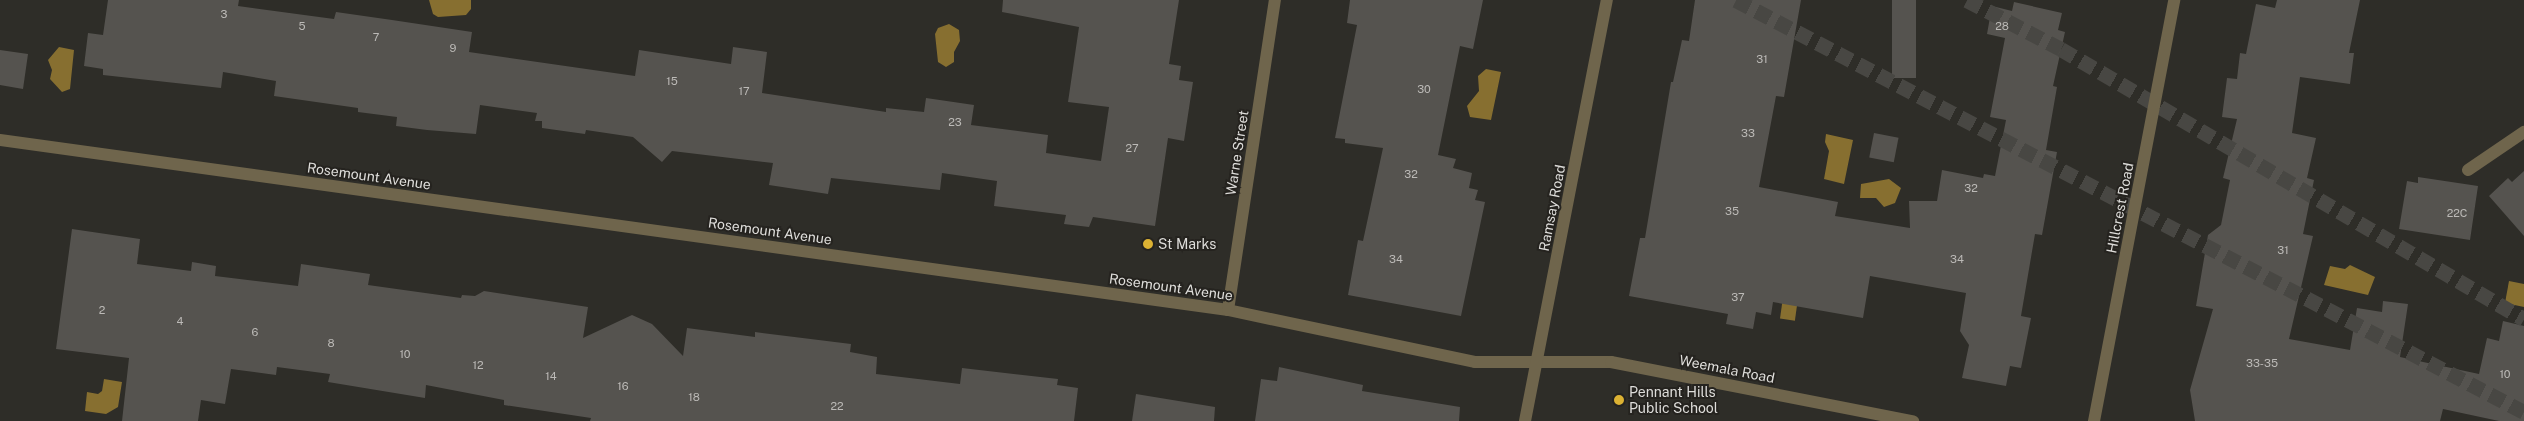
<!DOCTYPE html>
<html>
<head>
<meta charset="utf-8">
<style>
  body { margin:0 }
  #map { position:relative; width:2524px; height:421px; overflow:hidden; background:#2e2d28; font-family:"Public Sans",sans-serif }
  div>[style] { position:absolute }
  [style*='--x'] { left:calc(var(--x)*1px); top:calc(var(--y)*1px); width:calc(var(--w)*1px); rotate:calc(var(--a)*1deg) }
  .water>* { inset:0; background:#876f30; transform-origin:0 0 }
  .building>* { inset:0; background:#55534f; transform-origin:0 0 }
  .highway-tunnel>* { height:15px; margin-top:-7.5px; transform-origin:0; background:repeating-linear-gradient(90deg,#484743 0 15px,transparent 0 23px) }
  .minor>* { height:12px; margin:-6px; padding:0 6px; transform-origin:6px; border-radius:6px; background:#6f654c }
  .dots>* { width:14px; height:14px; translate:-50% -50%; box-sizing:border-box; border:2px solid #25231f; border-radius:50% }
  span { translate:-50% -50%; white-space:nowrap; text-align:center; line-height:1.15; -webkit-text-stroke:4px #25231f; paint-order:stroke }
  .number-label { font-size:11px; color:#bcbab7 }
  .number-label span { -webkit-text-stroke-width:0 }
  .street-label { font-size:14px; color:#deddda }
  .poi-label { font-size:14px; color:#deddda }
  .left { translate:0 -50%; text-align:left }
</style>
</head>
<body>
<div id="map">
  <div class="water">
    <div style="clip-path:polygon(429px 0,471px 0,471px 9px,466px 15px,438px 17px,433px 14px)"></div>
    <div style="clip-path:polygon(949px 24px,959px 30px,960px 41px,954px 52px,954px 62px,946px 67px,938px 62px,935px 34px,938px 28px)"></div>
    <div style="clip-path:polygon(59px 47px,74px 50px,70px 89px,62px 92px,50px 79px,52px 70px,48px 60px)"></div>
    <div style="clip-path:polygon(1486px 69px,1501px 72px,1491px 120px,1470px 117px,1467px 106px,1479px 91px,1478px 76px)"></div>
    <div style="clip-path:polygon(1826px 134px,1853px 140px,1844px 184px,1824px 179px,1829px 151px,1825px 142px)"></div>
    <div style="clip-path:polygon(1889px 179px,1901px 188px,1895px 203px,1884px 207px,1876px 198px,1860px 198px,1861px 184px)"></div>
    <div style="clip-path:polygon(2350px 265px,2375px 277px,2368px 295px,2324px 285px,2330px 266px,2345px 269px)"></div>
    <div style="left:1786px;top:276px;width:15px;height:43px;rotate:8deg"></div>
    <div style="clip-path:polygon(2509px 281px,2524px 284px,2524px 307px,2505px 303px)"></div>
    <div style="clip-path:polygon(104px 379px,122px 382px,118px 407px,106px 414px,85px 411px,87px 392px,98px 394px,102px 391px)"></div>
  </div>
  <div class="building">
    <div style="clip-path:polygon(108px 0,239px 0,238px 6px,334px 19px,336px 12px,392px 20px,472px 32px,469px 52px,635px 76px,639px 50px,731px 64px,733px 47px,767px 52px,762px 93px,886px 112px,886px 108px,924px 112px,926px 98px,974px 105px,971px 125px,1048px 135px,1046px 153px,1101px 161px,1109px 107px,1068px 102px,1079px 27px,1002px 12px,1003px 0,1179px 0,1169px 64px,1181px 66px,1179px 80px,1193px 82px,1184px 141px,1168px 138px,1155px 226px,1093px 217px,1089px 227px,1064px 224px,1066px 215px,994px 206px,997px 181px,942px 173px,940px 190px,831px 178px,828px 194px,769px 185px,773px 163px,672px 151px,662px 162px,633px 137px,586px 130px,585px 134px,542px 128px,542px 121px,535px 121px,537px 113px,480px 105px,476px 134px,427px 130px,396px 126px,397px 117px,358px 112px,358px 108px,274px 96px,276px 81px,223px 72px,221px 88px,103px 75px,103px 69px,84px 66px,88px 33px,103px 35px)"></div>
    <div style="clip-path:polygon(1350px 0,1483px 0,1473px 49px,1460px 46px,1438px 155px,1456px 159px,1453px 168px,1472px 173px,1469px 188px,1478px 190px,1475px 200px,1485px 202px,1461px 316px,1348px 295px,1358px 240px,1363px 241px,1383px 148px,1345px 143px,1345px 139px,1335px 138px,1357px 25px,1347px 23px)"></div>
    <div style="clip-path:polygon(1695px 0,1801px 0,1784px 97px,1776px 96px,1759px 187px,1838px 202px,1835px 216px,1910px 228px,1909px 201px,1937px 201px,1942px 170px,1983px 178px,1984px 174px,1995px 176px,2006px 120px,1990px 117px,2005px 38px,1987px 34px,1992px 6px,2012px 11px,2014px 2px,2062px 13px,2058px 30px,2065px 32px,2053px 86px,2057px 87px,2046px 150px,2057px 152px,2042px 235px,2035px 234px,2021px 316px,2031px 318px,2021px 368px,2010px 366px,2006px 386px,1962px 378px,1969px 345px,1960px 331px,1966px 293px,1870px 276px,1863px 318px,1773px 302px,1771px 315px,1756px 312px,1753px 329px,1726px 324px,1728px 314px,1629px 296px,1640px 238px,1645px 238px,1671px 82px,1673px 82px,1682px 40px,1689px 41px)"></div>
    <div style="left:1892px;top:0;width:24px;height:78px"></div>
    <div style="clip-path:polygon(2277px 0,2360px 0,2349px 53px,2354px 53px,2350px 84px,2300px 77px,2292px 133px,2316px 138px,2307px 178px,2314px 180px,2303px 234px,2313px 236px,2289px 339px,2350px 350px,2357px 308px,2382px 312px,2383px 301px,2408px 304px,2400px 357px,2479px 374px,2487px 338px,2499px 341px,2503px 321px,2524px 326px,2524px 421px,2499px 421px,2443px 409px,2440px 421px,2195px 421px,2190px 390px,2213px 309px,2196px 306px,2208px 235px,2221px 225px,2230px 180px,2223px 178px,2237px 119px,2222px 117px,2227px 78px,2237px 79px,2240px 53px,2246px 54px,2256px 4px,2275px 8px)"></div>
    <div style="clip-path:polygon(0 50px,28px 54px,23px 89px,0 85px)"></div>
    <div style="left:1874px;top:133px;width:25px;height:25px;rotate:11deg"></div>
    <div style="clip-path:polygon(2524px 171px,2524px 236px,2489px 196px,2508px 178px,2512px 182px)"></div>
    <div style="clip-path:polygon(2418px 177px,2478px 186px,2470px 240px,2399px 229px,2407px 181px,2418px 183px)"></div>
    <div style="clip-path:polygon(72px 229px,140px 239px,137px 264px,191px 271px,192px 262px,216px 266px,215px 276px,298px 286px,301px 264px,370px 274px,368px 285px,461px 298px,462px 295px,475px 296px,484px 291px,588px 307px,583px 338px,632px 315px,652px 324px,683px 356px,687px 328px,755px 337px,755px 332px,851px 344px,850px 352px,877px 357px,876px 374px,960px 384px,962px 368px,1058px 379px,1057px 385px,1078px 388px,1074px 421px,590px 421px,591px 418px,504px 405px,504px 400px,426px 385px,425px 398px,328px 382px,330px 374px,277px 367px,276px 375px,231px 369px,225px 404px,201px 400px,198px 421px,122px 421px,129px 358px,56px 349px)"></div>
    <div style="clip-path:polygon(1279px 367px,1363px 385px,1362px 391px,1460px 407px,1459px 421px,1255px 421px,1261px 379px,1277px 381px)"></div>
    <div style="clip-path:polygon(1136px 394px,1215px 407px,1214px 421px,1132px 421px)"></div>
  </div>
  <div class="highway-tunnel">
    <div style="--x:1736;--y:0;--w:889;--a:27.6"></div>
    <div style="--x:1967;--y:0;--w:106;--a:27.5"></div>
    <div style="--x:2061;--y:49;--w:536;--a:30.25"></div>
  </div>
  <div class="minor">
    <div style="--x:0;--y:140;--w:1240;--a:7.88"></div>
    <div style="--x:1228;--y:310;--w:252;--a:11.9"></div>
    <div style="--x:1475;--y:362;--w:136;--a:0"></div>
    <div style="--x:1611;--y:362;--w:308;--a:11.1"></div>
    <div style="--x:2468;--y:170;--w:68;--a:-34.2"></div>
    <div style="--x:1228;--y:310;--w:314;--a:-81.4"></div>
    <div style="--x:1525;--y:421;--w:429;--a:-79"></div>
    <div style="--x:2094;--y:421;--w:429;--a:-79.2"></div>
  </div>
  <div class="dots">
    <div style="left:1148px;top:244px;background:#dcb233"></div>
    <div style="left:1619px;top:400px;background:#dcb233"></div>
  </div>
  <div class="number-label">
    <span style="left:224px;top:14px">3</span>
    <span style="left:302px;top:26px">5</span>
    <span style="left:2002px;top:26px">28</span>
    <span style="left:376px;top:37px">7</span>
    <span style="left:453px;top:48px">9</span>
    <span style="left:1762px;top:59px">31</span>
    <span style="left:672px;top:81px">15</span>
    <span style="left:1424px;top:89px">30</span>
    <span style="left:744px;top:91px">17</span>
    <span style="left:955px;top:122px">23</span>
    <span style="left:1748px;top:133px">33</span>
    <span style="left:1132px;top:148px">27</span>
    <span style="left:1411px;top:174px">32</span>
    <span style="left:1971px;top:188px">32</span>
    <span style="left:1732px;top:211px">35</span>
    <span style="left:2457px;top:213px">22C</span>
    <span style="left:2283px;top:250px">31</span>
    <span style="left:1396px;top:259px">34</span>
    <span style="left:1957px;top:259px">34</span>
    <span style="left:1738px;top:297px">37</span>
    <span style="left:102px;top:310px">2</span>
    <span style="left:180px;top:321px">4</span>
    <span style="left:255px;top:332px">6</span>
    <span style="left:331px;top:343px">8</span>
    <span style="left:405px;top:354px">10</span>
    <span style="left:2262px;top:363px">33-35</span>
    <span style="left:478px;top:365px">12</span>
    <span style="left:2505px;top:374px">10</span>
    <span style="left:551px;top:376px">14</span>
    <span style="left:623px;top:386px">16</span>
    <span style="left:694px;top:397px">18</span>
    <span style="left:837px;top:406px">22</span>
  </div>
  <div class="street-label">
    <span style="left:1237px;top:153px;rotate:-81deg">Warne Street</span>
    <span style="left:369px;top:176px;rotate:8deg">Rosemount Avenue</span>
    <span style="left:1552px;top:208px;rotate:-79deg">Ramsay Road</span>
    <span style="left:2120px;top:208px;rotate:-79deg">Hillcrest Road</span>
    <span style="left:770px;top:231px;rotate:8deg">Rosemount Avenue</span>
    <span style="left:1171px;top:287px;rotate:8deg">Rosemount Avenue</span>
    <span style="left:1727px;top:369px;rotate:11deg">Weemala Road</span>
  </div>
  <div class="poi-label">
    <span class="left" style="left:1158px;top:244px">St Marks</span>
    <span class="left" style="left:1629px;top:400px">Pennant Hills<br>Public School</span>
  </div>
</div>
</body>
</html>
